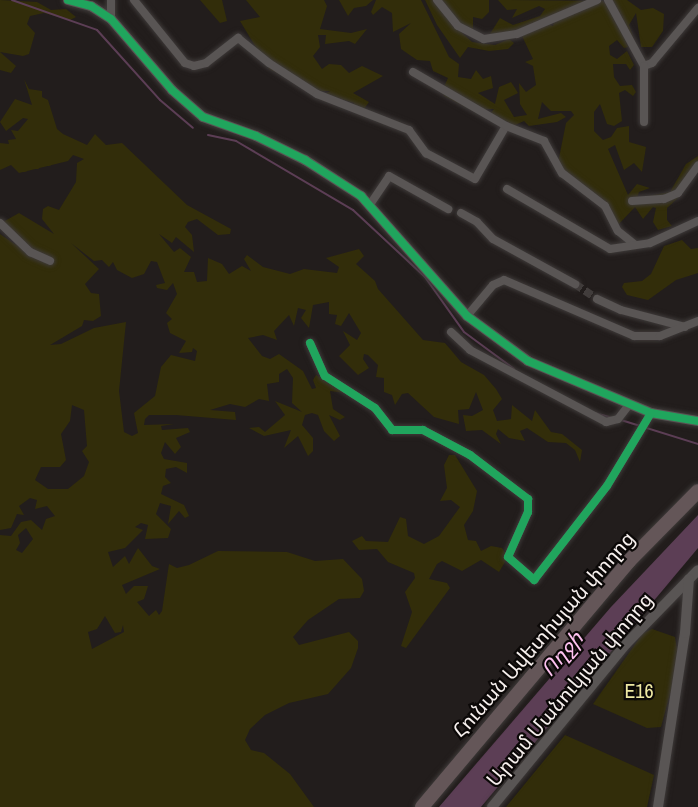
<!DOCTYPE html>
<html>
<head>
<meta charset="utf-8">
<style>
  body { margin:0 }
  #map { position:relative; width:698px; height:807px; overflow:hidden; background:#221d1c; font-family:"Archivo Narrow","Noto Sans Armenian",sans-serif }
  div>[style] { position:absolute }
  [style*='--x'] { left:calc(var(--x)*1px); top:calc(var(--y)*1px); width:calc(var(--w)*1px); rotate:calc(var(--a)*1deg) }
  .green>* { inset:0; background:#322d0a }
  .water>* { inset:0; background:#5c3e55 }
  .stream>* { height:2px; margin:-1px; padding:0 1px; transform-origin:1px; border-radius:1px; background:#5c3e55 }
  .minor-tunnel>* { height:8px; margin-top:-4px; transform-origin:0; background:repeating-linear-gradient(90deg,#423d3c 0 8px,transparent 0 12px) }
  .roads { filter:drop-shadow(0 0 2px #3e3a39) drop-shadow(0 0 2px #3e3a39) }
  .minor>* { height:8px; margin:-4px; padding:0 4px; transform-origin:4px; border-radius:4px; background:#595554 }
  .tertiary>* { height:10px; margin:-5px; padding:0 5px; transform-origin:5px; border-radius:5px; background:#595554 }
  .trunk>* { height:14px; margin:-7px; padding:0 7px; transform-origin:7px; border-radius:7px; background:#645658 }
  .cycleway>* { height:8px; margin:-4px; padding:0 4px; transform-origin:4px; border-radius:4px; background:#20a55d }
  span { translate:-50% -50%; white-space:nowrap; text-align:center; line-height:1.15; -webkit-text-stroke:4.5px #0b0807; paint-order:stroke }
  .street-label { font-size:20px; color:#f7f0ee }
  .park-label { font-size:20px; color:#eee8a2 }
  .water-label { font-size:21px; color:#fec2f0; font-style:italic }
</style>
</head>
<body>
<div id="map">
  <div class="green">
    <div style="clip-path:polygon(0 0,37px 2px,51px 10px,66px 9px,76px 17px,70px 20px,44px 13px,30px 16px,27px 24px,35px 33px,29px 54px,23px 56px,0 52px,16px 66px,11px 73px,0 70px)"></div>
    <div style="clip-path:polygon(200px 0,222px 0,227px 21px,220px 23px)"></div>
    <div style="clip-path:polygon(246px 0,324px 0,327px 6px,320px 29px,351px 33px,367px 29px,355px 44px,349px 41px,325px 44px,326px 35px,318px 35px,320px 47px,313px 56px,322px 69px,329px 64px,341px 65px,349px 73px,362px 66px,383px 76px,353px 93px,369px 102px,361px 113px,352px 111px,354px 103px,325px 94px,330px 91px,314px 91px,269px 69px,240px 21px,260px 17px)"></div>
    <div style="clip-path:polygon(339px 0,373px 0,366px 6px,354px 8px,348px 16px)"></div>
    <div style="clip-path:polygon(376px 0,421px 0,449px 57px,459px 64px,458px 77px,471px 79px,476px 70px,483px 79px,491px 76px,493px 88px,478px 93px,495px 104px,499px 87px,511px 82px,515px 88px,518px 93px,504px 100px,514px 117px,527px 115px,520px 104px,519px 83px,526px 92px,536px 85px,533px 66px,525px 62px,533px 59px,522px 36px,548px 24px,553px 26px,554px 21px,540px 20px,515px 32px,490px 34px,500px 18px,513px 25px,540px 16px,545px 9px,539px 6px,512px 18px,517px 9px,507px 10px,498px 0,603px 1px,612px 9px,628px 47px,624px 48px,617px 40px,609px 46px,610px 55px,617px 59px,627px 51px,634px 65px,630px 70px,626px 64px,613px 64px,614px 77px,620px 86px,632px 85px,636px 92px,633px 96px,625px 90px,619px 93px,622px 121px,614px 126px,607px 124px,600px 104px,594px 112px,594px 131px,603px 140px,611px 137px,617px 128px,629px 126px,629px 142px,646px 147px,642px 172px,634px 163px,624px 170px,615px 145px,608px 149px,628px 195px,637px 184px,650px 188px,639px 192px,637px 198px,670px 192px,686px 164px,698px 156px,698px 164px,679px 197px,667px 208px,667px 220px,672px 226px,658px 230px,653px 222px,656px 208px,653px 207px,643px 219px,635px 207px,617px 226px,594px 200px,579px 191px,558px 163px,566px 123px,574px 115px,571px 111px,551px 111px,542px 102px,538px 119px,561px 113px,566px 117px,557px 122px,529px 126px,524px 121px,513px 126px,506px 121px,491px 122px,489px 115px,494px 109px,471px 110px,444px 96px,442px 91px,448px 78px,433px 71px,430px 61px,417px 60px,401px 49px,399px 34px,411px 23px,393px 32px,392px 13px,382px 7px,373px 15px,371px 12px)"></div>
    <div style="clip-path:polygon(425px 0,489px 0,489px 12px,482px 19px,473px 17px,473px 29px,453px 24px,472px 42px,495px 45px,509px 39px,514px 43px,508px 49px,489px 51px,468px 47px,460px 58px,437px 25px)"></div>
    <div style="clip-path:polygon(612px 0,627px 0,641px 10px,653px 8px,664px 14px,663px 31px,652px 47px,641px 47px,636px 13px,629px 25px,635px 42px)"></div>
    <div style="clip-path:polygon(evenodd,24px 79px,29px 89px,42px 91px,42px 97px,48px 100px,57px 129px,63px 134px,87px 145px,95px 134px,106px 145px,122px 143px,187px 205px,231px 229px,230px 234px,218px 235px,197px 219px,188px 222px,185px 227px,192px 235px,194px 252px,176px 237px,172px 243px,159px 234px,174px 252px,180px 248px,191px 257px,184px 272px,194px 272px,197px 282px,207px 281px,208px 258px,222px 264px,229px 274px,242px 266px,251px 271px,244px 259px,247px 255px,263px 267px,290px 274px,304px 269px,337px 273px,339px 267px,326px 258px,359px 249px,364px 256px,356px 264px,375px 281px,378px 289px,423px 340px,445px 343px,461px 362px,484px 375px,496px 389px,502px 399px,493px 410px,497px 421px,511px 419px,512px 405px,532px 421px,535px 410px,551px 432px,562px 434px,582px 450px,580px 462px,575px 450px,566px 443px,548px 442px,527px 428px,520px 431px,525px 441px,509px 438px,498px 429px,496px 434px,501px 444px,482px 430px,466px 431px,463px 415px,472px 416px,483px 410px,476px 392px,469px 409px,458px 410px,459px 424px,434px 417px,408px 393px,402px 394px,395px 405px,392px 395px,384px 392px,384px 378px,376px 377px,378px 365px,368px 355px,364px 354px,363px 359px,369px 368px,358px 375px,339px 356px,350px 345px,343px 331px,357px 340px,361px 333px,349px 313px,341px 326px,335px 324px,337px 315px,329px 314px,329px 302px,313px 305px,309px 328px,301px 318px,306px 310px,298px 308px,294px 326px,289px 315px,274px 331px,277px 340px,263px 335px,248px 338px,262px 356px,270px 359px,279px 354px,303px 371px,312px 389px,316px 388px,313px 380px,316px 375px,346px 393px,330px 391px,333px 409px,345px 417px,340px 420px,329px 415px,340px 436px,334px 441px,324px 431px,318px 415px,312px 413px,305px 415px,302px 425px,313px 438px,313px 451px,308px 456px,298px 436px,284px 448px,291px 430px,264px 436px,249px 428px,259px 427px,265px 432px,285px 415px,275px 401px,302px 412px,292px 403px,293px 378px,287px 369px,279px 374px,279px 382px,267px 384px,269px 401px,259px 399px,245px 407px,230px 404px,210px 410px,235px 412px,236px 420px,176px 415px,149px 415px,145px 419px,144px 425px,174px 424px,161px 426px,162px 430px,188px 428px,190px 432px,176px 438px,181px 447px,175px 454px,165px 442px,161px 453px,164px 459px,187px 463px,187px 473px,176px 467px,166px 469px,165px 477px,171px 483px,163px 486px,161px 494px,184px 505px,189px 516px,185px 518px,179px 511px,168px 524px,171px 506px,160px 503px,156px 514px,171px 529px,168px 538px,145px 539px,148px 525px,141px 523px,135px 527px,143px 530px,125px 548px,108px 552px,113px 567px,125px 556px,129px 564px,138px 548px,152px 566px,160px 569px,122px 585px,126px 594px,134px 586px,148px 586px,144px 599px,137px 602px,149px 616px,156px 610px,159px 615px,162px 611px,169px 564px,177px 568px,189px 565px,218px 551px,287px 552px,315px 561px,343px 559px,362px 579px,364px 591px,360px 598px,339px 599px,308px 620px,293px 637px,299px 645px,349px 632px,358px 641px,358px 648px,351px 668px,328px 694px,289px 703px,265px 715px,250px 729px,245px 740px,251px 750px,264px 753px,290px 774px,314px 807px,0 807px,0 535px,11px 536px,21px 522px,31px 520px,42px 530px,46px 519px,55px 516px,47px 506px,35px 509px,37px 500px,30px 498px,19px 506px,24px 515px,17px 514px,11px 528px,0 530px,0 234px,16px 245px,3px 222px,19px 213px,54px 234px,42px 219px,43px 209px,48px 206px,59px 210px,76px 182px,77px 163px,84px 159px,73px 155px,68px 161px,19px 173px,11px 165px,0 170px,0 143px,9px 144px,8px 140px,16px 139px,11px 130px,18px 131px,28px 119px,23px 118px,6px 131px,0 122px,15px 99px,32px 105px,24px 79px,71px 243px,94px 261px,102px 260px,109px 267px,113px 262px,117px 270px,132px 278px,144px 274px,151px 261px,157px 262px,165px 283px,156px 285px,157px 288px,167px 290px,173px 283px,177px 294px,166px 313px,172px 319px,167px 323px,170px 333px,186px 341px,179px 353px,192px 352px,193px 348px,197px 351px,195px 361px,171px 355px,161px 367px,155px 396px,134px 413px,138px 433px,132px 436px,124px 432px,119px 391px,126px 322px,94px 328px,61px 344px,50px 345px,82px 326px,84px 320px,93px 321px,101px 316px,99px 294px,91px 293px,85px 284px,99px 269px,71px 243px,24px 79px,72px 405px,84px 410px,87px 446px,82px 451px,89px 462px,84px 476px,68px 489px,48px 489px,35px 480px,41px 467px,60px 467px,66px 460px,61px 434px,70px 421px,72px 405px,24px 79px,26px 528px,33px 539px,22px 553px,16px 550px,20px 543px,18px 535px,26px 528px,24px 79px,105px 616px,115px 633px,121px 632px,123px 625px,124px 632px,92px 649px,88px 632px,97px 629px,105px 616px)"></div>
    <div style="clip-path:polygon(682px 240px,691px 249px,698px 248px,698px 273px,676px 280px,648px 300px,627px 295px,622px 287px,624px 283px,642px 281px,651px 274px,664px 246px)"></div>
    <div style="clip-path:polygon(449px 455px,455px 455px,477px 491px,473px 511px,464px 525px,468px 540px,476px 541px,481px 551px,491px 546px,502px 548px,508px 557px,499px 572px,481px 560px,462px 571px,442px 561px,437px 564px,429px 579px,447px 583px,450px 588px,406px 648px,401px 646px,412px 612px,405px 592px,415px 578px,414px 573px,388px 562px,377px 549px,359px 550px,352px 541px,362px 536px,366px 541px,388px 542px,400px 517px,406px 519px,408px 536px,424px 544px,439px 536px,460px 507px,451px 500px,440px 501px,447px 488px,444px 465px)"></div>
    <div style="clip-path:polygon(652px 629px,675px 637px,679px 661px,661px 727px,647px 728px,593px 704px,643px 633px)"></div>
    <div style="clip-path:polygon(565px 735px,654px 775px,647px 807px,506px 807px)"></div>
  </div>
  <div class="water">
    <div style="clip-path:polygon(698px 515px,698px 548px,481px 807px,439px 807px,611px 607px)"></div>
  </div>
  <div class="stream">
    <div style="--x:12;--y:0;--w:90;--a:19.4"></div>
    <div style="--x:97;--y:30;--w:94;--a:48"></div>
    <div style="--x:160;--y:100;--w:43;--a:40.3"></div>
    <div style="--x:208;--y:135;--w:29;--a:12"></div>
    <div style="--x:236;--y:141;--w:136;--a:30.5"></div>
    <div style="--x:353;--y:210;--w:98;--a:42.9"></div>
    <div style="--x:425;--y:277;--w:67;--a:54.7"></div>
    <div style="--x:464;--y:332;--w:62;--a:36.5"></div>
    <div style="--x:595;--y:413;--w:19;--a:16"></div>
    <div style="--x:621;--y:420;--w:81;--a:17.3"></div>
  </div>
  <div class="minor-tunnel">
    <div style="--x:575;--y:284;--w:27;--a:34"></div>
  </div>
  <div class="roads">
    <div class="minor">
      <div style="--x:111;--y:0;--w:19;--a:90"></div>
      <div style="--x:134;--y:0;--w:81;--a:51"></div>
      <div style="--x:185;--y:63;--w:9;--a:18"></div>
      <div style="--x:194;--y:66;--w:12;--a:-14"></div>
      <div style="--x:206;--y:63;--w:41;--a:-38"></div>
      <div style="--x:238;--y:38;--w:40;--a:39"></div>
      <div style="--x:269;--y:63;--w:57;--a:32.9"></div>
      <div style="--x:317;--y:94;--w:99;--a:21.4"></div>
      <div style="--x:409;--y:130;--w:29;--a:54"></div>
      <div style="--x:426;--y:153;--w:55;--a:28"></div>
      <div style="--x:475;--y:179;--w:61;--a:-59.7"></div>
      <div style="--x:437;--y:0;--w:33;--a:51"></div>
      <div style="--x:458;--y:26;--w:29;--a:27"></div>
      <div style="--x:484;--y:39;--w:33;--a:-9"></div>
      <div style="--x:517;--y:34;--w:87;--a:-23"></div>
      <div style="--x:608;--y:0;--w:75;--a:61.4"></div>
      <div style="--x:644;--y:66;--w:9;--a:-21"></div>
      <div style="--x:652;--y:63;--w:72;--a:-50.1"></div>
      <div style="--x:644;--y:66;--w:56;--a:90"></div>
      <div style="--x:413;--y:72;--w:108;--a:30.1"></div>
      <div style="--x:506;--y:126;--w:41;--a:21.5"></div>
      <div style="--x:544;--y:141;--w:37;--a:61"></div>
      <div style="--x:562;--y:173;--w:54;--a:37.5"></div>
      <div style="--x:605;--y:206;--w:28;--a:63"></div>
      <div style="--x:618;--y:231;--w:21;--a:39"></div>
      <div style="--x:507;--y:189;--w:119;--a:30.2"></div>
      <div style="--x:610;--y:249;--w:40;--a:-8.5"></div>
      <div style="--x:650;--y:243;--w:53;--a:-24.6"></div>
      <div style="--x:632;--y:201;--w:32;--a:-4"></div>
      <div style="--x:664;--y:199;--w:15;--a:-23"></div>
      <div style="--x:678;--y:193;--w:34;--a:-54"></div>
      <div style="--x:369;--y:206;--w:36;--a:-56"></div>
      <div style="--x:389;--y:176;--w:68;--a:29.2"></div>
      <div style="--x:461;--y:213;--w:18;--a:29"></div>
      <div style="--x:477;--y:222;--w:23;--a:47"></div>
      <div style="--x:493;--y:239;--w:94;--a:28.8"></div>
      <div style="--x:0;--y:223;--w:42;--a:44"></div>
      <div style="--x:30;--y:252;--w:22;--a:24"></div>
      <div style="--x:597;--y:299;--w:26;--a:25"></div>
      <div style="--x:621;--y:310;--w:66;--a:14.9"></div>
      <div style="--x:467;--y:316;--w:40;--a:-50"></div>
      <div style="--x:493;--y:285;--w:12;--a:-24"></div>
      <div style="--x:504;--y:280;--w:142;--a:23.3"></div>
      <div style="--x:634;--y:336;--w:26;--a:0"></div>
      <div style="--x:660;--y:336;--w:41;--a:-21.5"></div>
      <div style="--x:451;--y:332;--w:26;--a:43"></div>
      <div style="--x:470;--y:350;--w:154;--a:27.9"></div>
      <div style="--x:606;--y:422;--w:12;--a:-14"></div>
      <div style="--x:618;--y:419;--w:18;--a:-52"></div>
      <div style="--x:310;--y:343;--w:36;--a:66"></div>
      <div style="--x:325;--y:376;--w:59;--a:32.6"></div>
      <div style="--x:375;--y:408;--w:28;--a:52"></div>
      <div style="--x:392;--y:430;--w:31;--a:0"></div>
      <div style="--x:423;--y:430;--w:53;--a:28"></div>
      <div style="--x:470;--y:455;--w:73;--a:37.2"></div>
      <div style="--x:528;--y:499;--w:13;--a:90"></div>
      <div style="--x:528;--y:512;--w:49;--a:114"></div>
      <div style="--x:508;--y:557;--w:35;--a:41"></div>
      <div style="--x:534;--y:580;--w:119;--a:-52.2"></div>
      <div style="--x:607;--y:486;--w:85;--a:-58.9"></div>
    </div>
    <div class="tertiary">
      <div style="--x:68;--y:0;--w:24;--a:15"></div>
      <div style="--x:91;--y:6;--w:24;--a:33"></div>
      <div style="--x:111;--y:19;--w:94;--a:49.3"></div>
      <div style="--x:172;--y:90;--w:41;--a:41.1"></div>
      <div style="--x:203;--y:117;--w:56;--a:19.7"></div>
      <div style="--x:256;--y:136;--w:55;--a:26.1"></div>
      <div style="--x:305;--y:160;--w:67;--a:32.7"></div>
      <div style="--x:361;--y:196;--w:160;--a:48.5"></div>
      <div style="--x:467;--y:316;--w:76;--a:36.4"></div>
      <div style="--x:528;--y:361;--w:134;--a:22.9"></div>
      <div style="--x:651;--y:413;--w:48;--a:9.7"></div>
      <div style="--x:492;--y:807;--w:211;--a:-50.6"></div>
      <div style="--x:626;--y:644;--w:103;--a:-45.8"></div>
      <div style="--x:658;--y:807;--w:176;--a:-81.2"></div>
      <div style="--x:685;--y:633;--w:54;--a:-85.8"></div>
    </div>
    <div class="trunk">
      <div style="--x:422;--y:807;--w:322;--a:-49.9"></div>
      <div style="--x:629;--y:561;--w:98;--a:-45.4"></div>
    </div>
  </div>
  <div class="cycleway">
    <div style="--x:68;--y:0;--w:24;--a:15"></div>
    <div style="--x:91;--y:6;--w:24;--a:33"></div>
    <div style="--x:111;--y:19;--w:94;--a:49.3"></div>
    <div style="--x:172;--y:90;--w:41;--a:41.1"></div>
    <div style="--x:203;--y:117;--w:56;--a:19.7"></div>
    <div style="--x:256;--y:136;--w:55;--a:26.1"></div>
    <div style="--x:305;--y:160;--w:67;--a:32.7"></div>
    <div style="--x:361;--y:196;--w:160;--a:48.5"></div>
    <div style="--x:467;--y:316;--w:76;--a:36.4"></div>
    <div style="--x:528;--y:361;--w:134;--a:22.9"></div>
    <div style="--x:651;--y:413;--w:48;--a:9.7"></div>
    <div style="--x:310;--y:343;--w:36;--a:66"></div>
    <div style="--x:325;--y:376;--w:59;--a:32.6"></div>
    <div style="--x:375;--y:408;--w:28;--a:52"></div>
    <div style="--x:392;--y:430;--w:31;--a:0"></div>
    <div style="--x:423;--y:430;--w:53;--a:28"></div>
    <div style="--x:470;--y:455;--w:73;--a:37.2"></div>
    <div style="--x:528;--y:499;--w:13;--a:90"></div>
    <div style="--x:528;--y:512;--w:49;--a:114"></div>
    <div style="--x:508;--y:557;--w:35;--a:41"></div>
    <div style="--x:534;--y:580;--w:119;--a:-52.2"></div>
    <div style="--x:607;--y:486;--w:85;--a:-58.9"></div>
  </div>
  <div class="street-label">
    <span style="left:543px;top:634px;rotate:-49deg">Հունան Ավետիսյան փողոց</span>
    <span style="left:569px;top:689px;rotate:-50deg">Արամ Մանուկյան փողոց</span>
  </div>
  <div class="park-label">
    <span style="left:639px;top:690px">E16</span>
  </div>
  <div class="water-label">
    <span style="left:562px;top:654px;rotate:-49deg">Ողջի</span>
  </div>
</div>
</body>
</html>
